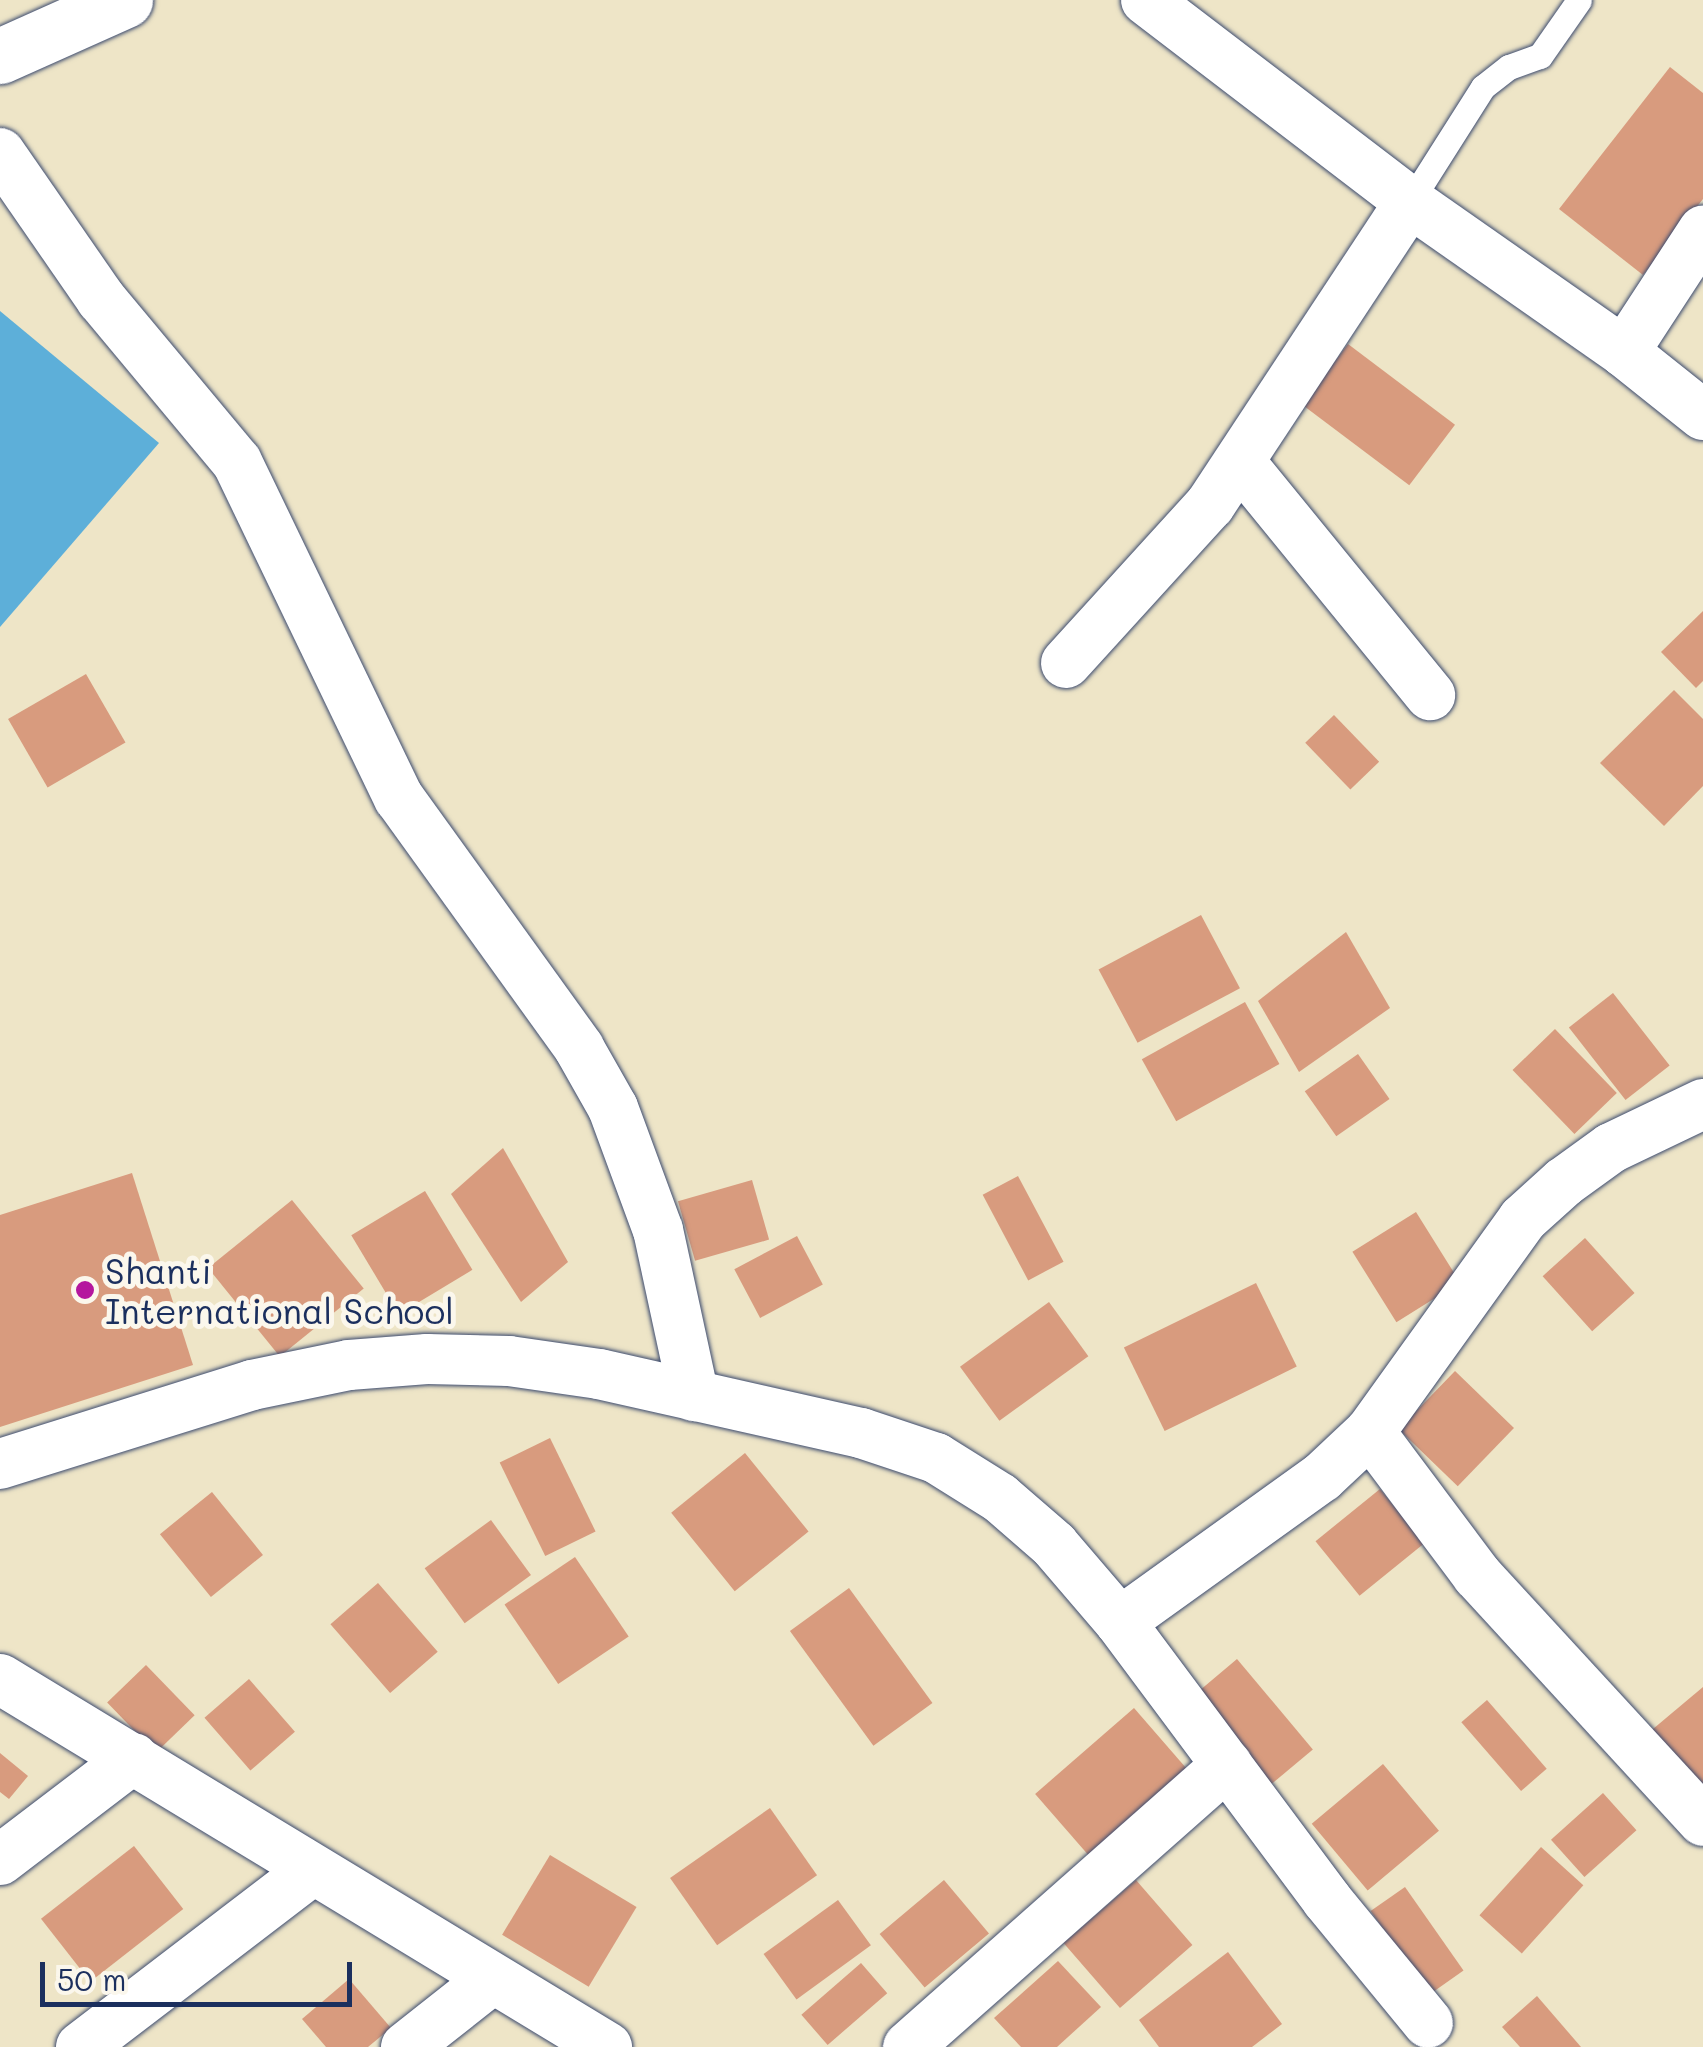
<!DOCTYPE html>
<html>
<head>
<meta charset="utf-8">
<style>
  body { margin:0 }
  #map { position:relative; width:1703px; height:2047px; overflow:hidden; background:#eee5c7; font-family:Mali,sans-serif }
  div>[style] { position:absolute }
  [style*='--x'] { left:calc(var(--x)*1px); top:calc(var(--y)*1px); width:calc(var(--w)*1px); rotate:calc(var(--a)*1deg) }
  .water>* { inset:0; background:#5dafd9 }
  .building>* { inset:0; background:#d89b7e; transform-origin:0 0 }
  .roads { filter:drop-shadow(0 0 2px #3b4a6e) drop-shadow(0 0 2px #3b4a6e) }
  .lane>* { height:25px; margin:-12.5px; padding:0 12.5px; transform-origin:12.5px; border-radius:12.5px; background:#fff }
  .street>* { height:50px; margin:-25px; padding:0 25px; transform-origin:25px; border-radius:25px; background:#fff }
  .secondary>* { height:55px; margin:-27.5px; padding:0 27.5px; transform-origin:27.5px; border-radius:27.5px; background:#fff }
  .dots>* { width:28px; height:28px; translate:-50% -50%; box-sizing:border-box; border:5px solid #fbf7ec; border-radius:50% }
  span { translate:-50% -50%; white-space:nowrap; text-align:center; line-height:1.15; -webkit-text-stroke:10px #fbf7ec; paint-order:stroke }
  .poi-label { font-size:35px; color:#1b2f5e }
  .left { translate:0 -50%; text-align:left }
  .scale { position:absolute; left:40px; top:1962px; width:312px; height:45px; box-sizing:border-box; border:5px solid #1b2f5e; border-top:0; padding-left:12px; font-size:30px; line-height:35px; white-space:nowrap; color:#1b2f5e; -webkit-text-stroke:8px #fbf7ec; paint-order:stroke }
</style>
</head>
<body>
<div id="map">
  <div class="water">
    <div style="clip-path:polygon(0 311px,159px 443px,0 627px)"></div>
  </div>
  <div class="building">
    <div style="clip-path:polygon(1670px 67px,1703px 93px,1703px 199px,1643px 275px,1559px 209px)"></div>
    <div style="left:1348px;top:344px;width:134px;height:76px;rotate:37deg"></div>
    <div style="clip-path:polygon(1703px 611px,1703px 681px,1696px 688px,1661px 652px)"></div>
    <div style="left:86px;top:674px;width:79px;height:90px;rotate:60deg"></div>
    <div style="clip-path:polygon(1674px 690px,1703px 719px,1703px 786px,1664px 826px,1600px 763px)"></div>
    <div style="left:1334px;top:715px;width:65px;height:40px;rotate:46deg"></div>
    <div style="left:1201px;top:915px;width:83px;height:116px;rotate:62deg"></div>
    <div style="clip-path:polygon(1346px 932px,1390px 1008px,1299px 1072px,1258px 1001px)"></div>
    <div style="left:1613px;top:993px;width:92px;height:56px;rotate:52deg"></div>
    <div style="left:1245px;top:1002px;width:71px;height:118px;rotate:61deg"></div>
    <div style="left:1555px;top:1029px;width:89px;height:59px;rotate:46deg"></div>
    <div style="left:1358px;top:1054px;width:55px;height:65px;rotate:55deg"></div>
    <div style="clip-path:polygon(503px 1148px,568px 1262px,521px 1302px,451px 1194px)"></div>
    <div style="clip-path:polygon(132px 1173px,193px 1365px,0 1427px,0 1215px)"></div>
    <div style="left:1018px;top:1176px;width:97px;height:40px;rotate:62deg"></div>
    <div style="left:752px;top:1180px;width:62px;height:77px;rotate:74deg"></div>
    <div style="left:425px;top:1191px;width:92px;height:86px;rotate:59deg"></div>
    <div style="left:292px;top:1200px;width:114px;height:108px;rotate:51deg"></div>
    <div style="left:1416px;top:1212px;width:83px;height:75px;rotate:58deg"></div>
    <div style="left:797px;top:1236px;width:55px;height:71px;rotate:62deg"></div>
    <div style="left:1585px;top:1238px;width:74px;height:57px;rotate:48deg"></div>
    <div style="left:1256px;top:1283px;width:93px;height:147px;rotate:64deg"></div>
    <div style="left:1049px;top:1302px;width:67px;height:110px;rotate:54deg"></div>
    <div style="left:1455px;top:1371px;width:82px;height:81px;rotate:44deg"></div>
    <div style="left:550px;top:1438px;width:104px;height:56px;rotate:64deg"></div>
    <div style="left:745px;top:1453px;width:101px;height:95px;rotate:51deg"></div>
    <div style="left:1380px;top:1489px;width:70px;height:83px;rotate:51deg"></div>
    <div style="left:212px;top:1492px;width:81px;height:67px;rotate:51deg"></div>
    <div style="left:491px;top:1520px;width:68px;height:82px;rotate:54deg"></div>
    <div style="left:575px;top:1557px;width:96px;height:85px;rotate:56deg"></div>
    <div style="left:378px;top:1583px;width:91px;height:63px;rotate:49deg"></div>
    <div style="left:849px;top:1588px;width:142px;height:73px;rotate:54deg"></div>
    <div style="left:1237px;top:1659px;width:118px;height:57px;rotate:50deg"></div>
    <div style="left:146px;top:1665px;width:70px;height:54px;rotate:46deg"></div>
    <div style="left:249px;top:1679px;width:70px;height:59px;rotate:49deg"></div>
    <div style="clip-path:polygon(1703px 1687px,1703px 1799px,1647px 1734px)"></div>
    <div style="left:1487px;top:1700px;width:91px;height:34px;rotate:49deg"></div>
    <div style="left:1134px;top:1708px;width:88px;height:131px;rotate:49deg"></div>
    <div style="clip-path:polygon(0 1753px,28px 1776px,9px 1799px,0 1792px)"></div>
    <div style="left:1383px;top:1764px;width:87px;height:93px;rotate:50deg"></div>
    <div style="left:1603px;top:1793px;width:50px;height:70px;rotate:48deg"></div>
    <div style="left:770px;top:1808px;width:82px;height:122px;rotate:55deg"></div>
    <div style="left:134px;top:1846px;width:80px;height:118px;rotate:52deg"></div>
    <div style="left:1541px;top:1847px;width:57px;height:92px;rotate:42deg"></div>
    <div style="left:550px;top:1855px;width:101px;height:93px;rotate:31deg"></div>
    <div style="left:944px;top:1880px;width:70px;height:84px;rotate:50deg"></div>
    <div style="left:1136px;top:1880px;width:86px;height:96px;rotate:49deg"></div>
    <div style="left:1405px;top:1887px;width:102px;height:42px;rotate:55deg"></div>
    <div style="left:838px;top:1900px;width:56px;height:92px;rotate:54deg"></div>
    <div style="clip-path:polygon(1228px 1952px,1282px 2024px,1252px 2047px,1159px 2047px,1139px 2020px)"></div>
    <div style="clip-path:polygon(1058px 1961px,1101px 2007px,1057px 2047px,1021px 2047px,994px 2018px)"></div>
    <div style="left:861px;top:1963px;width:40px;height:79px;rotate:49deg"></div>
    <div style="clip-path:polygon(349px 1979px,391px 2028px,368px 2047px,326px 2047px,302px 2019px)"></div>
    <div style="clip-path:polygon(1537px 1996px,1581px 2047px,1520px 2047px,1502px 2027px)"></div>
  </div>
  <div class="roads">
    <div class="lane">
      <div style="--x:1410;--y:202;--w:136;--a:-57.6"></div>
      <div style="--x:1483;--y:87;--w:33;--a:-38"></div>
      <div style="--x:1509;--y:67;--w:33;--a:-20"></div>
      <div style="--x:1540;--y:56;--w:68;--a:-55.1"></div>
    </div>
    <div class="street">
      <div style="--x:1146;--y:0;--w:332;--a:37.4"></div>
      <div style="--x:1410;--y:202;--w:261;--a:35"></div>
      <div style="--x:1624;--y:352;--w:101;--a:38.6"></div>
      <div style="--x:0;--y:153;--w:178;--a:55.3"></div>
      <div style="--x:101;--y:299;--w:212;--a:50.2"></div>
      <div style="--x:237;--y:462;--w:373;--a:64.3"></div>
      <div style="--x:399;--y:798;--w:308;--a:54.2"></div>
      <div style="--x:579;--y:1048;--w:69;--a:60.5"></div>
      <div style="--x:613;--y:1108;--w:130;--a:69.8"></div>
      <div style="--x:658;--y:1230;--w:170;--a:77.8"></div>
      <div style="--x:1624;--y:352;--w:145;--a:-56.9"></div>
      <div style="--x:1240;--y:462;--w:301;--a:50.8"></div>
      <div style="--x:1066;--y:663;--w:214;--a:-47.7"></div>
      <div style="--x:1210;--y:505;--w:363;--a:-56.6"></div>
      <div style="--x:1370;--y:1432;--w:179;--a:53.2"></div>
      <div style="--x:1477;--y:1575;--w:334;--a:47.4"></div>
      <div style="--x:0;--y:1464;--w:264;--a:-17.4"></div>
      <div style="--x:252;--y:1385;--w:99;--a:-11.7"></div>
      <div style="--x:349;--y:1365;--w:78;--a:-4.4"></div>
      <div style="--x:427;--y:1359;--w:82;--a:1.4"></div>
      <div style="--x:509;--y:1361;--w:91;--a:8.2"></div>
      <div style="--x:599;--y:1374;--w:269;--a:12.7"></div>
      <div style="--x:861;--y:1433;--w:79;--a:18.4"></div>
      <div style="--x:936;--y:1458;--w:75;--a:32"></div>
      <div style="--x:1000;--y:1498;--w:72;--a:41"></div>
      <div style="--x:1054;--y:1545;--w:101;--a:49.4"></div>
      <div style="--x:1120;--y:1622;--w:347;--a:53.3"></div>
      <div style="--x:1327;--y:1900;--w:159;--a:50.6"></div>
      <div style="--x:1120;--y:1622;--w:249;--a:-35.7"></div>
      <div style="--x:1322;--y:1477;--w:66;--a:-43.2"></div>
      <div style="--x:1370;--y:1432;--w:262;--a:-54.3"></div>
      <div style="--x:1523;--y:1219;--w:55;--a:-42.1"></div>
      <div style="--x:1564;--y:1182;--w:58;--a:-35.9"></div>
      <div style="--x:1611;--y:1148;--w:102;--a:-25.6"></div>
      <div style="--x:0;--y:1679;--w:710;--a:31.23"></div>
      <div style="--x:0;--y:1860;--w:168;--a:-37.3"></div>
      <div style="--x:81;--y:2047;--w:290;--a:-37.4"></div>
      <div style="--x:406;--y:2047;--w:110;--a:-38.3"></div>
      <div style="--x:908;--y:2047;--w:426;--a:-41.5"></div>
    </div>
    <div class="secondary">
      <div style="--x:0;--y:56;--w:137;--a:-24.1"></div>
    </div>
  </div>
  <div class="dots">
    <div style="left:85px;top:1290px;background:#b5179e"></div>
  </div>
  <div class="poi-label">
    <span class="left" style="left:105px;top:1290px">Shanti<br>International School</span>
  </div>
  <div class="scale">50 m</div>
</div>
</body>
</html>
